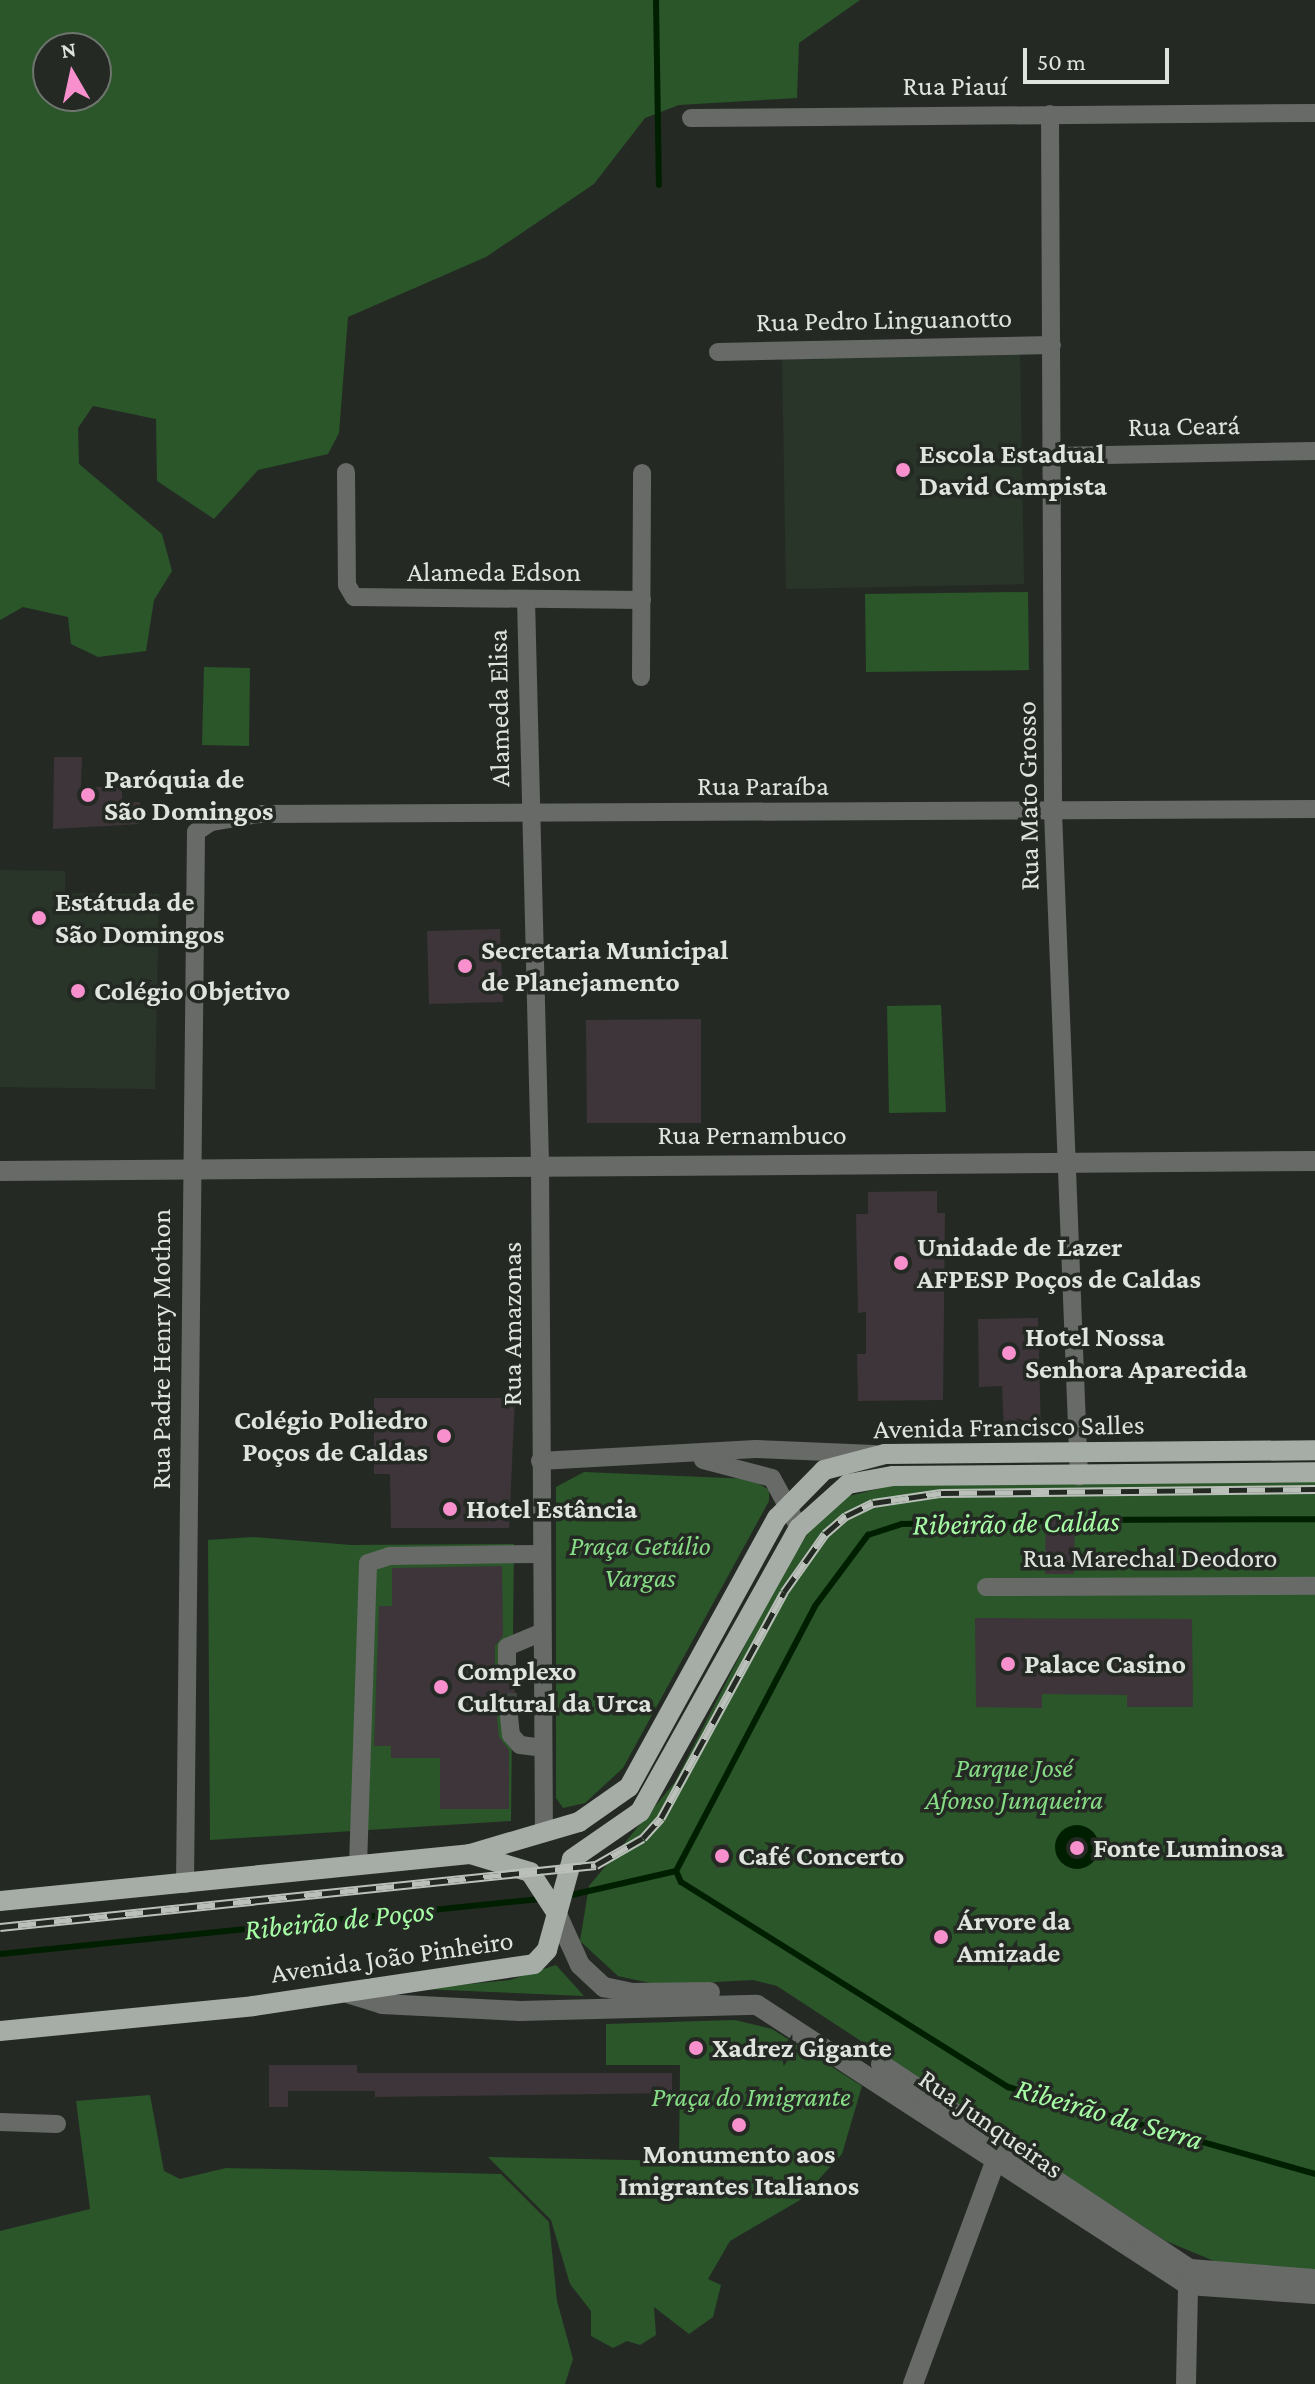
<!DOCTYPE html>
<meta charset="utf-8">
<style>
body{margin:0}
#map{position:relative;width:1315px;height:2384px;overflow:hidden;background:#242a23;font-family:"Crimson Pro",serif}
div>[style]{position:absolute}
.built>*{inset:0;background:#2a352a}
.green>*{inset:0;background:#2a562a}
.water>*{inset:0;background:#001f01}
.round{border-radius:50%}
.stream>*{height:6px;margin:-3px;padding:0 3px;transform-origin:3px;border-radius:3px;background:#001f01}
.building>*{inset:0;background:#3d3539}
.minor-tunnel>*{height:18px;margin-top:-9px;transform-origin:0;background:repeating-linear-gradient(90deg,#40463f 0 18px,transparent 0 27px)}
.minor>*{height:18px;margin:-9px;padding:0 9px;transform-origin:9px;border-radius:9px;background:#676a67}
.tertiary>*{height:20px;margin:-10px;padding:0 10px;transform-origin:10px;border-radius:10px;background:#676a67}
.primary>*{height:20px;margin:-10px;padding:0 10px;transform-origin:10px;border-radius:10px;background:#a6ada6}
.rail>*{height:9px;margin-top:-4.5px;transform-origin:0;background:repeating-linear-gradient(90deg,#242a23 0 18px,#bcc0bb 0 36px);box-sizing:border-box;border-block:2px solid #bcc0bb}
.dots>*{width:22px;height:22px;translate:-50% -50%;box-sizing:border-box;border:4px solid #242a23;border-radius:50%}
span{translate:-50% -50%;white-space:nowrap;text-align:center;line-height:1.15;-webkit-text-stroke:7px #242a23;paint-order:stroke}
.street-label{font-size:28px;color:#e0e4df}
.poi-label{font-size:28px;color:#e0e4df;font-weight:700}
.left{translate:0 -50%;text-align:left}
.right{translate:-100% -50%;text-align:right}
.park-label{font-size:28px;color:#86db85;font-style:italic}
.water-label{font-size:30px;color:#a7fda5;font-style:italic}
.north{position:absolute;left:32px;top:32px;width:80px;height:80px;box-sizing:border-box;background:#242a23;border:2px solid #6f746e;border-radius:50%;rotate:351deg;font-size:22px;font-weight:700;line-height:32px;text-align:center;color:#e0e4df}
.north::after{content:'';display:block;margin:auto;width:28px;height:36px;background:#f790cd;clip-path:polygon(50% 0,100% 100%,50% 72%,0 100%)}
.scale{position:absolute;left:1023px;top:48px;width:146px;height:36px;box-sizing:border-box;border:4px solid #e0e4df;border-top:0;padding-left:10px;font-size:24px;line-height:28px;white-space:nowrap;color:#e0e4df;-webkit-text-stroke:6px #242a23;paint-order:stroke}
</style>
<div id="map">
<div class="built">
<div style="clip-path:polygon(1020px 352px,1024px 584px,786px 589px,782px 356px)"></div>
<div style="clip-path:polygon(0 870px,65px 871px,65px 893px,159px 894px,155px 1089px,0 1087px)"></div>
</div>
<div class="green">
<div style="clip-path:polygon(evenodd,0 0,860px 0,799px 43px,797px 98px,679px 105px,645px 118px,594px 184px,486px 257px,348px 317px,339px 433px,328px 454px,258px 470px,214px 519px,157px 481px,156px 419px,93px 406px,78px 428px,79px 464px,162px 534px,172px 571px,154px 600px,146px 651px,98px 657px,71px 644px,68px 617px,23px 607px,0 620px,0 0,96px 48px,96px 96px,48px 96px,48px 48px,96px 48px)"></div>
<div style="clip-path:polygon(1028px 592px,1029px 670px,866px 672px,865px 594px)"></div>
<div style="clip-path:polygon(204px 667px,250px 668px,249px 746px,202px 745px)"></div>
<div style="clip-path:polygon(941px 1005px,946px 1112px,889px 1113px,887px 1006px)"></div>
<div style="clip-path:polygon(584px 1472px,751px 1479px,769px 1490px,769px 1501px,623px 1768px,585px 1803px,563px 1808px,556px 1798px,556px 1487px)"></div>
<div style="clip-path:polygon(1315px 1482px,1315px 2273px,1226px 2266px,1166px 2241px,777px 1986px,753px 1980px,659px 1985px,618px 1976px,580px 1941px,589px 1886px,675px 1782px,779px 1579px,814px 1524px,845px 1497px,898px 1484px)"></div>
<div style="clip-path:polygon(253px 1537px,351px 1545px,514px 1544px,511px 1821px,210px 1840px,208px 1540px)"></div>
<div style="clip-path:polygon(556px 1965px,584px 1996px,420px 1989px,510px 1980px)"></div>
<div style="clip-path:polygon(735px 2020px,772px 2029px,862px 2086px,842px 2154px,800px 2200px,730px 2241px,708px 2279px,721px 2285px,713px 2317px,689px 2334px,654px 2307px,656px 2335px,640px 2345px,627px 2341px,613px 2348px,591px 2336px,591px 2311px,570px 2284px,551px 2220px,488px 2157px,679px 2161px,680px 2065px,606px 2065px,606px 2024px)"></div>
<div style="clip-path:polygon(150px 2095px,164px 2171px,180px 2179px,226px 2168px,501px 2174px,549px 2222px,557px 2301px,573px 2359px,565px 2384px,0 2384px,0 2231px,90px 2209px,76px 2101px)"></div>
</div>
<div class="water">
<div class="round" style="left:1055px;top:1825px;width:44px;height:44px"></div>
</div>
<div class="stream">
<div style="left:656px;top:0;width:185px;rotate:89.1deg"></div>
<div style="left:1068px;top:1520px;width:247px;rotate:-0.2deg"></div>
<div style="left:676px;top:1871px;width:299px;rotate:-62.3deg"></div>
<div style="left:815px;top:1606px;width:89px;rotate:-53.3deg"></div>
<div style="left:868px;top:1535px;width:36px;rotate:-18deg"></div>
<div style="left:902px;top:1524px;width:151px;rotate:-1.1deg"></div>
<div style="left:676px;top:1871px;width:12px;rotate:66deg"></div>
<div style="left:681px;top:1882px;width:386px;rotate:32.1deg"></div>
<div style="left:1008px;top:2087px;width:319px;rotate:15.8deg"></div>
<div style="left:567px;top:1896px;width:112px;rotate:-12.9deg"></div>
<div style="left:0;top:1954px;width:543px;rotate:-5.82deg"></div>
</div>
<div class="building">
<div style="clip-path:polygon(54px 757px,82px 757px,81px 787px,122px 787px,122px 802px,140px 802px,140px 824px,53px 829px)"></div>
<div style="clip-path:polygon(500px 929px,503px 1002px,429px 1004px,427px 931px)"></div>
<div style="clip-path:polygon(701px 1019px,701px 1123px,587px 1123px,586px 1020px)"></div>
<div style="clip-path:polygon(937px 1191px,937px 1213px,945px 1213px,943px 1400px,858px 1401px,857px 1354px,866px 1354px,866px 1312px,858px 1313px,856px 1214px,868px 1214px,868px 1192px)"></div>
<div style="clip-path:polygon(1038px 1318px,1041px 1432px,1004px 1433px,1002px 1386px,979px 1387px,978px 1319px)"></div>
<div style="clip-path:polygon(374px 1398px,515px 1398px,509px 1528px,391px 1528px,390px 1474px,374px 1474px)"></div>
<div style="clip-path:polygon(1075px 1515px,1074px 1574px,1045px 1574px,1046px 1516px)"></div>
<div style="clip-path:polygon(502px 1566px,503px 1636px,495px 1646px,495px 1666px,502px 1677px,514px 1675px,515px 1697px,502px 1697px,496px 1708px,499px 1737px,509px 1750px,509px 1809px,440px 1809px,440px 1758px,391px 1758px,391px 1746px,374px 1746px,379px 1606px,392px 1606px,392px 1568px)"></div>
<div style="clip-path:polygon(975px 1618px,1192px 1619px,1193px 1707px,1127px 1707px,1127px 1695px,1042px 1694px,1042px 1708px,976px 1707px)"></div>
<div style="clip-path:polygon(728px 1844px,731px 1866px,716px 1868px,713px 1846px)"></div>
<div style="clip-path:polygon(269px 2065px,357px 2065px,357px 2073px,672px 2073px,672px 2093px,375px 2097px,375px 2091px,288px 2091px,288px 2107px,269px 2107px)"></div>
</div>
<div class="minor-tunnel">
<div style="left:507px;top:1666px;width:41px;rotate:88.6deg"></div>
</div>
<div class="minor">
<div style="left:1050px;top:114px;width:698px;rotate:89.75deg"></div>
<div style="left:1053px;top:812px;width:665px;rotate:87.76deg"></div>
<div style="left:691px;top:118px;width:624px;rotate:-0.46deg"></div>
<div style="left:718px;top:352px;width:334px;rotate:-1.2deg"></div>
<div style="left:1055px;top:456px;width:260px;rotate:-1.1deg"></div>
<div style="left:346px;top:472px;width:113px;rotate:89.5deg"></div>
<div style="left:347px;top:585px;width:14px;rotate:60deg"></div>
<div style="left:354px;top:597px;width:288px;rotate:0.6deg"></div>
<div style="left:526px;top:599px;width:565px;rotate:88.58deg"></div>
<div style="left:540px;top:1164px;width:669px;rotate:89.66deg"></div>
<div style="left:641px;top:677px;width:204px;rotate:-89.7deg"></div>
<div style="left:703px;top:1460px;width:71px;rotate:14.6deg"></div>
<div style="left:772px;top:1478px;width:57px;rotate:61.6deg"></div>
<div style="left:540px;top:1461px;width:216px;rotate:-3.2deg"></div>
<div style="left:756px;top:1449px;width:118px;rotate:2.4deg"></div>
<div style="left:986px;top:1587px;width:329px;rotate:-0.2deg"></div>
<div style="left:507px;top:1666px;width:19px;rotate:-90deg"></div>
<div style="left:507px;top:1647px;width:36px;rotate:-23deg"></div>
<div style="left:508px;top:1707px;width:28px;rotate:84deg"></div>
<div style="left:511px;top:1735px;width:13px;rotate:48deg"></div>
<div style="left:520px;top:1745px;width:23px;rotate:7deg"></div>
<div style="left:358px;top:1866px;width:303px;rotate:-88.1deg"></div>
<div style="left:368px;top:1563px;width:22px;rotate:-18deg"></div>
<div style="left:389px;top:1556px;width:151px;rotate:-0.8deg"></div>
<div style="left:185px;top:1884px;width:1052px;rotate:-89.4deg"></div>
<div style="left:196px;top:832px;width:18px;rotate:-34deg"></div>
<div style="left:211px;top:822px;width:49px;rotate:-9.5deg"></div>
<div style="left:259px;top:814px;width:1056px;rotate:-0.27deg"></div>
<div style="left:0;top:2122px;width:57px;rotate:2deg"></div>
</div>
<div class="tertiary">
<div style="left:0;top:1171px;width:1315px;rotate:-0.44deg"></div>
<div style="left:556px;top:1912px;width:58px;rotate:65.6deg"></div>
<div style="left:580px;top:1965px;width:33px;rotate:43deg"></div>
<div style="left:604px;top:1987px;width:29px;rotate:12deg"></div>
<div style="left:632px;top:1993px;width:78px;rotate:-0.7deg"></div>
<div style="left:350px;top:1994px;width:34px;rotate:17deg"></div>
<div style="left:382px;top:2004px;width:138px;rotate:2.9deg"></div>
<div style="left:520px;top:2011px;width:237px;rotate:-1.5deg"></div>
<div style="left:757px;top:2005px;width:514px;rotate:33.01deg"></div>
<div style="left:1188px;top:2285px;width:127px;rotate:4.1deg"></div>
<div style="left:881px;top:2064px;width:371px;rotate:33.6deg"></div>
<div style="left:1190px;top:2269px;width:125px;rotate:4.6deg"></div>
<div style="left:913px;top:2384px;width:254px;rotate:-69.7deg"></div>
<div style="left:1186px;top:2384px;width:99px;rotate:-88.8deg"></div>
</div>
<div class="primary">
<div style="left:470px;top:1854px;width:114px;rotate:-16.4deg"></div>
<div style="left:579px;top:1822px;width:61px;rotate:-35deg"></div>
<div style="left:629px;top:1787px;width:307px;rotate:-61.2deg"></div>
<div style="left:777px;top:1518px;width:67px;rotate:-45.6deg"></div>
<div style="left:824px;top:1470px;width:63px;rotate:-14.7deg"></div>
<div style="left:885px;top:1454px;width:430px;rotate:-0.5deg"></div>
<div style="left:0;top:1901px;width:472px;rotate:-5.7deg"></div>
<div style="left:470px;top:1854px;width:63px;rotate:16.7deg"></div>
<div style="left:530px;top:1872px;width:48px;rotate:57deg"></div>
<div style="left:0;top:2031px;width:254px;rotate:-5.6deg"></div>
<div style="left:253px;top:2006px;width:284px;rotate:-8.5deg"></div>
<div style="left:534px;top:1964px;width:19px;rotate:-47deg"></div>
<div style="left:547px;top:1950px;width:94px;rotate:-74.6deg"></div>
<div style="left:572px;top:1859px;width:83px;rotate:-34.7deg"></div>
<div style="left:640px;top:1812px;width:325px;rotate:-60.8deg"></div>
<div style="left:799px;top:1528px;width:66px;rotate:-41.9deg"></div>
<div style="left:848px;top:1484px;width:46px;rotate:-10.1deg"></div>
<div style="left:893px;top:1476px;width:422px;rotate:-0.5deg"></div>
</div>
<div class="rail">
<div style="left:0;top:1927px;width:599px;rotate:-5.94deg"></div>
<div style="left:596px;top:1865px;width:54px;rotate:-29.9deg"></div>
<div style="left:643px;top:1838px;width:27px;rotate:-48deg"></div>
<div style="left:661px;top:1818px;width:257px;rotate:-61.4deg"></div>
<div style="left:784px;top:1592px;width:71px;rotate:-54.7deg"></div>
<div style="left:825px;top:1534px;width:28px;rotate:-41deg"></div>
<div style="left:846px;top:1516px;width:30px;rotate:-26deg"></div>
<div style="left:873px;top:1503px;width:69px;rotate:-8.4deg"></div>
<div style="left:941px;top:1493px;width:374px;rotate:-0.6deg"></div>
</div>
<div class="dots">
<div style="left:903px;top:470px;background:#f790cd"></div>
<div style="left:88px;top:795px;background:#f790cd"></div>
<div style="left:39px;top:918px;background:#f790cd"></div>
<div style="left:465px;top:966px;background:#f790cd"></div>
<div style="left:78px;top:991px;background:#f790cd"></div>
<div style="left:901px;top:1263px;background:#f790cd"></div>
<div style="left:1009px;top:1353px;background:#f790cd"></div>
<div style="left:444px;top:1436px;background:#f790cd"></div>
<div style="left:450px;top:1509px;background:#f790cd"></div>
<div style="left:1008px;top:1664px;background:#f790cd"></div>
<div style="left:441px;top:1687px;background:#f790cd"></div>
<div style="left:1077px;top:1848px;background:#f790cd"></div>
<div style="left:722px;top:1856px;background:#f790cd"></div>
<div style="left:941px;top:1937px;background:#f790cd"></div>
<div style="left:696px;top:2048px;background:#f790cd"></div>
<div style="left:739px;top:2125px;background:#f790cd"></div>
</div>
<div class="street-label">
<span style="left:955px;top:86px">Rua Piauí</span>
<span style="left:884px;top:320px;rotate:-1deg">Rua Pedro Linguanotto</span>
<span style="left:1184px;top:426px;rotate:-1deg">Rua Ceará</span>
<span style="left:494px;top:572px">Alameda Edson</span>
<span style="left:499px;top:708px;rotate:-91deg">Alameda Elisa</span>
<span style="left:763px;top:786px">Rua Paraíba</span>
<span style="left:1028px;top:796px;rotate:-91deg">Rua Mato Grosso</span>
<span style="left:752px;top:1135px">Rua Pernambuco</span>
<span style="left:512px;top:1324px;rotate:-90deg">Rua Amazonas</span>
<span style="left:161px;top:1349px;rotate:-90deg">Rua Padre Henry Mothon</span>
<span style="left:1009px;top:1427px;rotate:-1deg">Avenida Francisco Salles</span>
<span style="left:1150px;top:1558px">Rua Marechal Deodoro</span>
<span style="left:392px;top:1957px;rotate:-8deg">Avenida João Pinheiro</span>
<span style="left:991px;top:2124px;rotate:35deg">Rua Junqueiras</span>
</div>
<div class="poi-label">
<span class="left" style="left:919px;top:470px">Escola Estadual<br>David Campista</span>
<span class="left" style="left:104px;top:795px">Paróquia de<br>São Domingos</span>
<span class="left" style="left:55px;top:918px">Estátuda de<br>São Domingos</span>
<span class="left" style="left:481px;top:966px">Secretaria Municipal<br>de Planejamento</span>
<span class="left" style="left:94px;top:991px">Colégio Objetivo</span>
<span class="left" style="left:917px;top:1263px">Unidade de Lazer<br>AFPESP Poços de Caldas</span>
<span class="left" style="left:1025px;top:1353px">Hotel Nossa<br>Senhora Aparecida</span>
<span class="right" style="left:428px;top:1436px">Colégio Poliedro<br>Poços de Caldas</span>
<span class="left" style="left:466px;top:1509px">Hotel Estância</span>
<span class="left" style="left:1024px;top:1664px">Palace Casino</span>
<span class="left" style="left:457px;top:1687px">Complexo<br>Cultural da Urca</span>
<span class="left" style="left:1093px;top:1848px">Fonte Luminosa</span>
<span class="left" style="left:738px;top:1856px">Café Concerto</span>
<span class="left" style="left:957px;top:1937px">Árvore da<br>Amizade</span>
<span class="left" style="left:712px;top:2048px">Xadrez Gigante</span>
<span style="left:739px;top:2170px">Monumento aos<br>Imigrantes Italianos</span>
</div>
<div class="park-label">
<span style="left:640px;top:1562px">Praça Getúlio<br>Vargas</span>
<span style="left:1014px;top:1784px">Parque José<br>Afonso Junqueira</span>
<span style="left:751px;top:2097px">Praça do Imigrante</span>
</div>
<div class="water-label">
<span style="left:1016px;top:1523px;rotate:-1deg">Ribeirão de Caldas</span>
<span style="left:339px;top:1920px;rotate:-6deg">Ribeirão de Poços</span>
<span style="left:1109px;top:2114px;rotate:16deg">Ribeirão da Serra</span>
</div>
<div class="north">N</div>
<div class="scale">50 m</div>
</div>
